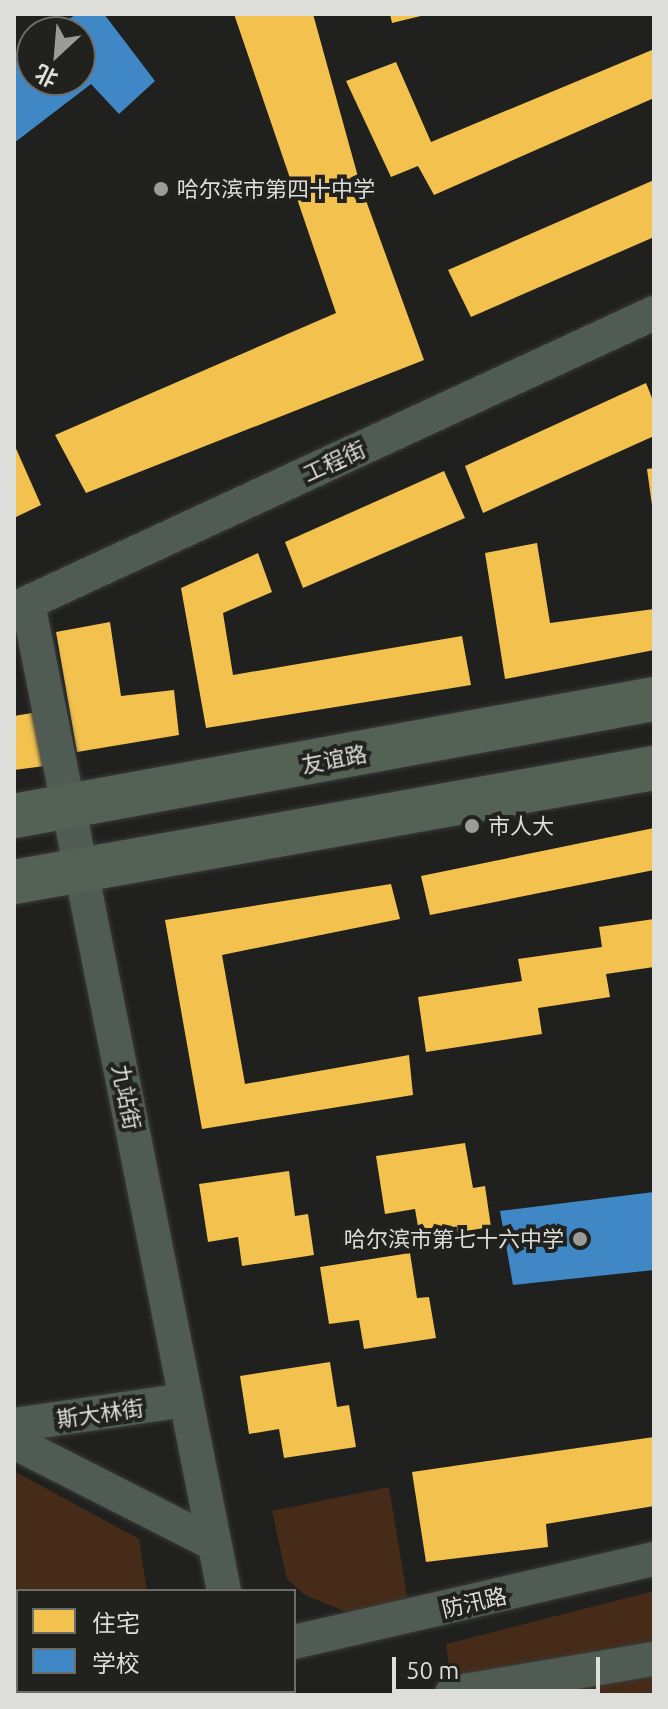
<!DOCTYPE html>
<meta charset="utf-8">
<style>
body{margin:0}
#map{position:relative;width:668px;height:1709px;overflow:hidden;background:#20211f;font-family:Ubuntu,"Noto Sans SC",sans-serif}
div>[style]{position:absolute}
.green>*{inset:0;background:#462b18}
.homes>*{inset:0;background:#f2c14e}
.schools>*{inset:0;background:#3f88c5}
.roads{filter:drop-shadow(0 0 2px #3a3b39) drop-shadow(0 0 2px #3a3b39)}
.minor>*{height:34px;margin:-17px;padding:0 17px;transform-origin:17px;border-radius:17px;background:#505b53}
.highway>*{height:44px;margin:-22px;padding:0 22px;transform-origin:22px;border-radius:22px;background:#546256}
.dots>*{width:22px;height:22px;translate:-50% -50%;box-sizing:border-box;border:4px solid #21221e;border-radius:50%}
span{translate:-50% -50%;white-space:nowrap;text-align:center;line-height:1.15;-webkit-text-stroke:8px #21221e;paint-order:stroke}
.poi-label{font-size:22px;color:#ddddda}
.left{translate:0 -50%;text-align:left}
.right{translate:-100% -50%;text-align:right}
.street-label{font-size:22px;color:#ddddda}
.frame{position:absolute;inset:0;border:16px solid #ddddda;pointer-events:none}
.legend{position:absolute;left:16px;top:1589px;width:280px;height:104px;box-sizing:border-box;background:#21221e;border:2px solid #6c6d69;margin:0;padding:10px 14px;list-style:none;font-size:24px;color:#ddddda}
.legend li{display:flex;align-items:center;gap:16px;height:40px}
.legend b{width:40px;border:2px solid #6c6d69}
.north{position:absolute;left:16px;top:16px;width:80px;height:80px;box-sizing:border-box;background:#21221e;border:2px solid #6c6d69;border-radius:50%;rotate:206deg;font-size:22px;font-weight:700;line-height:32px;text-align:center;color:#ddddda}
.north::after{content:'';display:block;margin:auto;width:28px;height:36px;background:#9b9b99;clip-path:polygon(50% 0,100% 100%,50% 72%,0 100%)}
.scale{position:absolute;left:392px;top:1657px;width:208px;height:36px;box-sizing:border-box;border:4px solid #ddddda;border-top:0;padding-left:10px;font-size:24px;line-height:28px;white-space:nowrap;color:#ddddda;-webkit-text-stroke:6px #21221e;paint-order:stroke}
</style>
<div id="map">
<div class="green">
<div style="clip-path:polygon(14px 1471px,139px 1539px,147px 1591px,18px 1591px,18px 1691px,163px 1695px,14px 1695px)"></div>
<div style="clip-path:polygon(389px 1487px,408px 1602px,349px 1613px,305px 1595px,287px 1579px,272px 1511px)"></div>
<div style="clip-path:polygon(654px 1591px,654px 1695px,453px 1695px,446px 1644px)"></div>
</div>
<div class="homes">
<div style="clip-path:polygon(234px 14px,313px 14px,360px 184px,424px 360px,86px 493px,55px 435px,336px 313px)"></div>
<div style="clip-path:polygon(390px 14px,424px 14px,425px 15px,392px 23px)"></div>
<div style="clip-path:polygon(652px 50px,654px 98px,434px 195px,418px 166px,391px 177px,346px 81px,396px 62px,431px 142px)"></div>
<div style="clip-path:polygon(654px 180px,654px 237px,471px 317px,448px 270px)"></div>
<div style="clip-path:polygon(646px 383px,654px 403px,654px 436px,483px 513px,465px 466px)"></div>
<div style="clip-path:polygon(14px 444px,41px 505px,14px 518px)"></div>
<div style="clip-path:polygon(654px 468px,654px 505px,652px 505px,647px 469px)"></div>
<div style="clip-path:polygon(444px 471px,465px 518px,303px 588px,285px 542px)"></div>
<div style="clip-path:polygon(537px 543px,550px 623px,654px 609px,654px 650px,505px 679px,485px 553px)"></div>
<div style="clip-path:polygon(258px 553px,272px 592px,223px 613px,233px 675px,462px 636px,471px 685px,206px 728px,181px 588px)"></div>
<div style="clip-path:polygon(110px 622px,121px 696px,174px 690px,179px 735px,77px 752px,56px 632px)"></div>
<div style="clip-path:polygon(49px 710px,60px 764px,14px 770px,14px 716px)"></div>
<div style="clip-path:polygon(654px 828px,654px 870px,430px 915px,421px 876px)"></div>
<div style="clip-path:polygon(391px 884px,400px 919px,222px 955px,245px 1084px,409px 1055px,413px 1095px,202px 1129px,165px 920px)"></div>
<div style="clip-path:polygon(654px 919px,654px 967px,606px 974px,610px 997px,538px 1008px,542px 1034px,426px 1052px,418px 997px,522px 981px,518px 959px,602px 947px,599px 927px)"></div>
<div style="clip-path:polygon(465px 1143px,473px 1188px,485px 1186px,491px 1227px,420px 1238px,415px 1209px,385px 1214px,376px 1156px)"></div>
<div style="clip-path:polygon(289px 1171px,295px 1216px,308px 1214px,314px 1255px,242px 1266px,238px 1237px,208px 1242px,199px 1184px)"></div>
<div style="clip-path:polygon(410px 1253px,417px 1298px,429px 1297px,436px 1338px,364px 1349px,359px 1320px,329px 1324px,320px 1267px)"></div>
<div style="clip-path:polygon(330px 1362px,337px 1407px,349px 1405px,356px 1447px,284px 1458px,279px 1429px,249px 1434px,240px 1376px)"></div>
<div style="clip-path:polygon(654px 1437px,654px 1506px,546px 1524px,548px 1547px,426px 1562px,412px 1472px)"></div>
</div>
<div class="schools">
<div style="clip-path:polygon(76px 14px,104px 14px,155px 81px,119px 114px,91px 84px,14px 143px,14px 62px,32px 48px,32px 80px,80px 80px,80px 32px,52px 32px)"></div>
<div style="clip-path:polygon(654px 1192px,654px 1270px,513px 1285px,500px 1211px)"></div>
</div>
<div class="roads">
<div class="minor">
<div style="left:28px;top:603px;width:1007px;rotate:78.78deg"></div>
<div style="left:14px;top:609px;width:705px;rotate:-24.82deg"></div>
<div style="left:14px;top:1425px;width:174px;rotate:-8.3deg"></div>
<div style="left:14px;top:1442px;width:225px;rotate:27deg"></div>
<div style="left:294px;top:1642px;width:369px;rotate:-13deg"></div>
<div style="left:452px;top:1693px;width:205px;rotate:-9.6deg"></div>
</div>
<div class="highway">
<div style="left:14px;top:816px;width:651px;rotate:-10.36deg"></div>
<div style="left:14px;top:882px;width:650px;rotate:-10.1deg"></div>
</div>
</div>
<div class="dots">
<div style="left:161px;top:189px;background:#9b9b99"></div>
<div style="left:472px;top:826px;background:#9b9b99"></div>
<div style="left:580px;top:1239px;background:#9b9b99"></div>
</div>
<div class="poi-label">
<span class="left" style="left:177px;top:189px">哈尔滨市第四十中学</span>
<span class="left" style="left:488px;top:826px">市人大</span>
<span class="right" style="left:564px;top:1239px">哈尔滨市第七十六中学</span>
</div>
<div class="street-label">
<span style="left:334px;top:461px;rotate:-25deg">工程街</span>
<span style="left:334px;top:759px;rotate:-11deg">友谊路</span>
<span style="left:127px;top:1097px;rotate:79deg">九站街</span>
<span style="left:100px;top:1413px;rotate:-8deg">斯大林街</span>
<span style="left:474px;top:1602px;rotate:-13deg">防汛路</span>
</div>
<div class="frame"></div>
<ul class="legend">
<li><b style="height:22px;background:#f2c14e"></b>住宅</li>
<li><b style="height:22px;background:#3f88c5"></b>学校</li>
</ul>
<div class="north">北</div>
<div class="scale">50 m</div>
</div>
